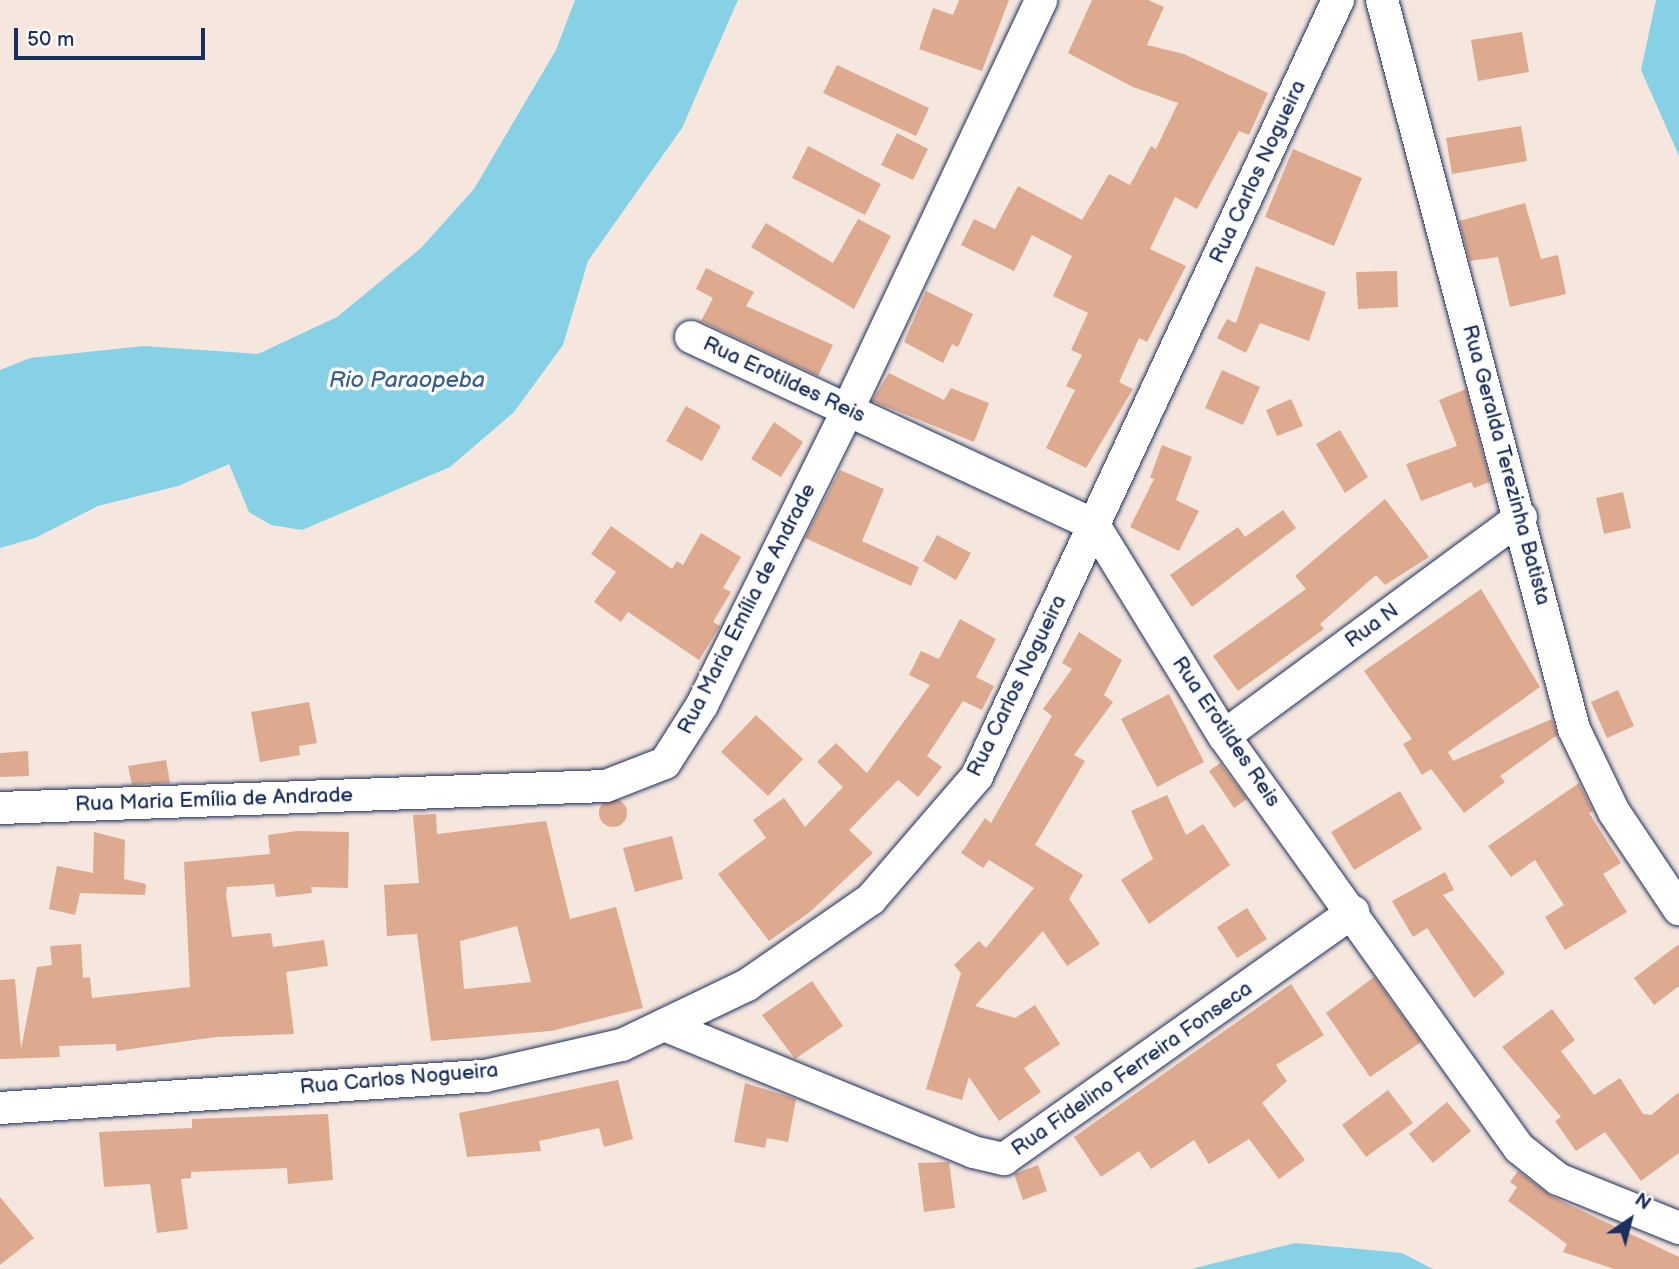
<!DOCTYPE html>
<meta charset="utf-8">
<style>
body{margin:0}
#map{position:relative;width:1679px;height:1269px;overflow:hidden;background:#f5e6de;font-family:"Balsamiq Sans",sans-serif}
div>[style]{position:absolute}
.water>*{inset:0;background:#87d1e7}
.building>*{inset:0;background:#ddaa90}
.round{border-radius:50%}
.roads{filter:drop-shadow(0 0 2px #1b2f5e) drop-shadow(0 0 2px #1b2f5e)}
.minor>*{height:32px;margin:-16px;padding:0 16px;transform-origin:16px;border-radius:16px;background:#fff}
span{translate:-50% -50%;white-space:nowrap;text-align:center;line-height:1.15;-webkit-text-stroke:7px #fff;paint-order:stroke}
.street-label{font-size:21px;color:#1b2f5e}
.water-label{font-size:23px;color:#3b6087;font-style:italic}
.north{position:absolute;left:1595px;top:1185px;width:70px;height:70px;-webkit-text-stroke:5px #fff;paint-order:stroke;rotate:35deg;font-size:19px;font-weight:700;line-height:28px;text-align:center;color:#1b2f5e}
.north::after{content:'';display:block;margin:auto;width:24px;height:32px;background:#1b2f5e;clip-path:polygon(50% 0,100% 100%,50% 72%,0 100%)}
.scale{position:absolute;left:14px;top:28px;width:191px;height:32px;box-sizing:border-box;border:4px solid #1b2f5e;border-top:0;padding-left:9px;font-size:21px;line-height:24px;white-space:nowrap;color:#1b2f5e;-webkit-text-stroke:5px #fff;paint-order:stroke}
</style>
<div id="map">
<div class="water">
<div style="clip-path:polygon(575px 0,738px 0,682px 128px,588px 261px,563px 345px,514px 412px,450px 467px,302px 530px,271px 525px,249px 512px,229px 464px,178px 486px,98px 506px,35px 538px,0 548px,0 370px,30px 358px,144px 346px,258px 354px,337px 317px,421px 248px,474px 189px,556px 50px)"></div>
<div style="clip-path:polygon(1656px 0,1679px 0,1679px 156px,1641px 70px)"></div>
<div style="clip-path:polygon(1295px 1243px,1402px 1253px,1433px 1269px,1191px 1269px)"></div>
</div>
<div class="building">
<div style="clip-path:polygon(959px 0,1009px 0,982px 71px,919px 49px,933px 8px,953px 15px)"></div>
<div style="clip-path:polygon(1092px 0,1148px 0,1164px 7px,1147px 45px,1184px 54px,1268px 93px,1249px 135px,1239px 131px,1197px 209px,1175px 197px,1150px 249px,1186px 266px,1147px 342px,1139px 338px,1119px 382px,1133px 389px,1086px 468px,1046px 448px,1075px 390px,1066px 386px,1082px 355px,1071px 350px,1088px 313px,1053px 296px,1072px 256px,1032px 235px,1014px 271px,961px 245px,974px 219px,995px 229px,1018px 186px,1082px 220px,1109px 174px,1130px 185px,1151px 146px,1156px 149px,1178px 103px,1133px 87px,1068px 53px)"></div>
<div style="clip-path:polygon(1522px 32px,1529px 72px,1478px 81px,1471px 40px)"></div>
<div style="clip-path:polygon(837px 65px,929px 108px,916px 136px,823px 93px)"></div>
<div style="clip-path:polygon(1521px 126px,1527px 161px,1452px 174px,1446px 138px)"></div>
<div style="clip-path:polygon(897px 133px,928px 149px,913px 180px,881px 165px)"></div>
<div style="clip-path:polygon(808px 146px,881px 184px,865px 215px,792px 178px)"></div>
<div style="clip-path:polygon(1293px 149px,1362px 178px,1334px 246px,1265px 217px)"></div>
<div style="clip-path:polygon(1525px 203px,1541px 259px,1558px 255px,1566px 294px,1510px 307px,1498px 257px,1470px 261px,1459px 221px)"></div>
<div style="clip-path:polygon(858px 219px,891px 236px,854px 309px,751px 247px,766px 223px,833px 263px)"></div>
<div style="clip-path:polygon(1256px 266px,1326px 292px,1309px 341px,1260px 323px,1246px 353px,1217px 338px,1227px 319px,1236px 323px)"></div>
<div style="clip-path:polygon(706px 268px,754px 292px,746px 306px,833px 345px,818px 376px,701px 321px,713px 298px,696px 289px)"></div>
<div style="clip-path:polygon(1397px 271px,1398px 307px,1358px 309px,1356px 272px)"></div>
<div style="clip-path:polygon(926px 291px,973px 314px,958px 347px,952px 344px,943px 363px,904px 342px)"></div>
<div style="clip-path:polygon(1222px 370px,1260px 387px,1243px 425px,1205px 408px)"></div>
<div style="clip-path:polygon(889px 373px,944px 400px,951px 388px,989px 403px,974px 442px,872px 401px)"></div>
<div style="clip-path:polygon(1466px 389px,1490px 482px,1474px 488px,1471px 482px,1421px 501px,1406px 464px,1457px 446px,1439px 400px)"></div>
<div style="clip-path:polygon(1291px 399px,1303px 426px,1277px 436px,1266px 410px)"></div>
<div style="clip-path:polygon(686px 406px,721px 426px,702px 461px,666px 441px)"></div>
<div style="clip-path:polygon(774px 422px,803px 442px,781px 477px,751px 459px)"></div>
<div style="clip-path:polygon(1340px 430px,1368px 477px,1345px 493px,1316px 444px)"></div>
<div style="clip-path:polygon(1162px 445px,1192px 457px,1176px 500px,1199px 511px,1179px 551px,1130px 527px,1154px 479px,1150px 478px)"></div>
<div style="clip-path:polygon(840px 470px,884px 489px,862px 541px,919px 567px,911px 586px,805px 538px)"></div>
<div style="clip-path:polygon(1623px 492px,1631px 528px,1604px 534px,1596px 498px)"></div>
<div style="clip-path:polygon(1385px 499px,1429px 557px,1385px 585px,1376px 575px,1320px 624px,1324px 629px,1238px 691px,1213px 656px,1306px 589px,1295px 576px)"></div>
<div style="clip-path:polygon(1283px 510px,1296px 528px,1192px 607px,1170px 575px,1238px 527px,1245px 537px)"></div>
<div style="clip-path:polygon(611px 526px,672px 569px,677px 561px,683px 565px,701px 533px,741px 557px,723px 588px,731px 592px,713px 622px,720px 626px,699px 660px,628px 612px,621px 622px,594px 602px,616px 572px,591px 554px)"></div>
<div style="clip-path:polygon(937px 535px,971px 553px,956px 580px,923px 561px)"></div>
<div style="clip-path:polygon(1481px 589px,1540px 687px,1448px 752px,1453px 761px,1552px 719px,1557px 735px,1500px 776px,1505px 782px,1464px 813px,1431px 769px,1422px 775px,1403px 744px,1412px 739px,1364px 671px)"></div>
<div style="clip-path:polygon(960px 619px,996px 639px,976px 677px,994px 686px,982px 710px,963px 701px,927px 756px,942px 767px,918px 797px,898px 780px,849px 830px,873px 853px,810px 912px,769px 941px,718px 874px,766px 838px,753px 820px,784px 798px,805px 827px,843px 787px,817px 762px,836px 743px,867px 773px,930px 685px,909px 675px,921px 651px,939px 659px)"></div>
<div style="clip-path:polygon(1079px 632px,1122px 660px,1104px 695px,1113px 702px,1074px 755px,1085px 761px,1035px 845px,1083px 875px,1069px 899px,1100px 944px,1067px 966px,1043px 931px,975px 1006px,1015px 1018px,1035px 1005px,1060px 1044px,1024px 1068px,1041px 1092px,999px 1121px,969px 1077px,962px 1100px,926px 1089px,961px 973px,954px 965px,979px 941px,986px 948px,1034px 888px,989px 860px,983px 868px,961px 853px,985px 818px,991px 823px,1052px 716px,1043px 709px,1072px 669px,1062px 663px)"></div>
<div style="clip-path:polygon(1618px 690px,1634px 726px,1607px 738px,1591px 702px)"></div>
<div style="clip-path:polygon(1169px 694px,1204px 762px,1157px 787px,1121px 719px)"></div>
<div style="clip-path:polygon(309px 702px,317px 743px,299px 746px,300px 755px,260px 762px,251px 712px)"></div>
<div style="clip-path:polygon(756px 715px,803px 759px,768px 796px,721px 752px)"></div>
<div style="clip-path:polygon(28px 751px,29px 776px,0 777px,0 753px)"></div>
<div style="clip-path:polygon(166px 760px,170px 783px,132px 785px,128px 766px)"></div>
<div style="clip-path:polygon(1220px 763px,1247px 799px,1234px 808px,1209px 771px)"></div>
<div style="clip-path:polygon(1579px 783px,1593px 811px,1589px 813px,1621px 863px,1603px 874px,1627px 912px,1565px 950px,1545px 917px,1564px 905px,1535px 860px,1511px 877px,1488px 846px)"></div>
<div style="clip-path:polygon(1400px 791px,1422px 829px,1354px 870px,1331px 832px)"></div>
<div style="clip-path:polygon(1167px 795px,1186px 835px,1203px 824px,1230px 865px,1149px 924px,1121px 880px,1153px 859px,1131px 811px)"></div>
<div class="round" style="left:599px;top:799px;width:28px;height:28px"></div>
<div style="clip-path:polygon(evenodd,436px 814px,437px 834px,546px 821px,570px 919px,616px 907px,643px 1008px,551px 1031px,431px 1041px,417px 934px,387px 936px,384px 885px,419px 883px,413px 815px,436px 814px,517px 926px,531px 982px,464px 989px,460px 941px,517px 926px)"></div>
<div style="clip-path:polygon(297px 831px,349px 832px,348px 888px,311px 887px,312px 893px,276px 897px,274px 884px,227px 887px,226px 895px,232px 937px,271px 933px,273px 947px,324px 940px,328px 966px,286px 972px,294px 1034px,216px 1037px,116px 1051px,116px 1044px,59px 1046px,60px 1057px,0 1059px,0 980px,15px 979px,21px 1049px,37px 967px,52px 965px,50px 946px,81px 944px,83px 978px,90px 977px,92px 998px,190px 987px,184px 862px,270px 854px,268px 835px)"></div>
<div style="clip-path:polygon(94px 832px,125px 840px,124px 879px,146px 884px,145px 895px,80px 893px,75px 915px,49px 909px,57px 866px,93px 873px)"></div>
<div style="clip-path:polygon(672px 836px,683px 879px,635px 892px,623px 848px)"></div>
<div style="clip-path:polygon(1445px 872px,1454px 890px,1443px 895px,1505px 973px,1474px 998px,1427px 928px,1413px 937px,1392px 901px)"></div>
<div style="clip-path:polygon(1247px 908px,1267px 939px,1237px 958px,1217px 927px)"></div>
<div style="clip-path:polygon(1679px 944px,1679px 986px,1654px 1005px,1634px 978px)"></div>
<div style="clip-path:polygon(1374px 977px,1421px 1042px,1370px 1077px,1326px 1013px)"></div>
<div style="clip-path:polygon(812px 981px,843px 1026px,795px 1059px,762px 1015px)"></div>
<div style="clip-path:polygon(1291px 984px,1324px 1035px,1276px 1065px,1287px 1081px,1262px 1103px,1305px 1160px,1279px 1179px,1249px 1139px,1209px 1164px,1194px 1140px,1151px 1169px,1139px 1151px,1101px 1177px,1074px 1137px)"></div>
<div style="clip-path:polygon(1552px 1009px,1575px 1040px,1561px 1051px,1594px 1095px,1620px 1078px,1643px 1114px,1651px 1115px,1679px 1092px,1679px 1153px,1641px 1181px,1605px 1132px,1576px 1151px,1555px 1121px,1561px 1117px,1502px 1047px)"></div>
<div style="clip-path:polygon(618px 1080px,633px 1139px,604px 1147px,599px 1128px,539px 1141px,541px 1151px,467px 1157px,459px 1113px)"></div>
<div style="clip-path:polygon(745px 1083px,796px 1099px,788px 1142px,767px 1138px,765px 1148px,734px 1142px)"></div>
<div style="clip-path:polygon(1388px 1090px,1413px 1123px,1366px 1157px,1342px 1125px)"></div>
<div style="clip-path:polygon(1447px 1102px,1471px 1131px,1433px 1163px,1409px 1134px)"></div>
<div style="clip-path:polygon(328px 1114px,333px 1180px,288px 1184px,287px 1168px,191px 1172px,191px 1178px,181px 1179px,188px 1229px,157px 1233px,150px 1184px,104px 1187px,99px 1132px,192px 1128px,192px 1119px)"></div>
<div style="clip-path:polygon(949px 1162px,955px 1208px,924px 1212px,918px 1163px)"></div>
<div style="clip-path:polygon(1038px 1165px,1047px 1191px,1023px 1200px,1014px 1174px)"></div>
<div style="clip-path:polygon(1518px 1171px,1551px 1196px,1679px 1257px,1679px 1269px,1614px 1269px,1563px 1252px,1567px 1244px,1508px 1201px,1517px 1187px,1510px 1182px)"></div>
<div style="clip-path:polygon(0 1197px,34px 1238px,0 1265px)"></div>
</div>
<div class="roads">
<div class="minor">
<div style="left:1382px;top:0;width:754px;rotate:75.24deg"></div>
<div style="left:1574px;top:729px;width:92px;rotate:64.3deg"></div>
<div style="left:1614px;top:812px;width:117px;rotate:56.2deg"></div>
<div style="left:691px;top:337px;width:445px;rotate:25deg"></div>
<div style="left:1094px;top:525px;width:248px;rotate:58.4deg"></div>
<div style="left:1224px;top:736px;width:507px;rotate:54.4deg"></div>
<div style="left:1519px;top:1148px;width:50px;rotate:38.5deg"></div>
<div style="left:1558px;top:1179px;width:131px;rotate:22deg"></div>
<div style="left:1224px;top:736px;width:369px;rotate:-36.4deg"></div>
<div style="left:0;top:808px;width:606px;rotate:-2.08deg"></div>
<div style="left:606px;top:786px;width:63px;rotate:-21.3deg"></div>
<div style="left:665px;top:763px;width:69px;rotate:-57.5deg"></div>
<div style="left:702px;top:705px;width:330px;rotate:-63.7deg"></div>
<div style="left:848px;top:409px;width:452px;rotate:-64.7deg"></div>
<div style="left:664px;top:1025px;width:334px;rotate:22.3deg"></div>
<div style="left:973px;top:1152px;width:32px;rotate:13deg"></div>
<div style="left:1004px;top:1159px;width:428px;rotate:-35.3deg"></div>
<div style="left:0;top:1108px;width:486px;rotate:-3.8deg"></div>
<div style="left:485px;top:1076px;width:140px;rotate:-12.8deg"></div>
<div style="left:622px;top:1045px;width:139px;rotate:-25.6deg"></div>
<div style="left:747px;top:985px;width:151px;rotate:-34.7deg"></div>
<div style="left:871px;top:899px;width:162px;rotate:-49.2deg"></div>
<div style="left:977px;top:776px;width:856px;rotate:-65.05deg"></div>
</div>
</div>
<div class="street-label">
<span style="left:1258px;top:172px;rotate:-65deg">Rua Carlos Nogueira</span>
<span style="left:784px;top:380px;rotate:25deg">Rua Erotildes Reis</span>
<span style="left:1506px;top:465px;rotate:75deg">Rua Geralda Terezinha Batista</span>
<span style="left:747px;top:609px;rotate:-63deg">Rua Maria Emília de Andrade</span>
<span style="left:1372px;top:626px;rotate:-36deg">Rua N</span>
<span style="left:1017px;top:686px;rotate:-64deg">Rua Carlos Nogueira</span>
<span style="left:1226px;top:732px;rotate:56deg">Rua Erotildes Reis</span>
<span style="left:214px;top:800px;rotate:-2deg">Rua Maria Emília de Andrade</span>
<span style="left:1132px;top:1069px;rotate:-35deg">Rua Fidelino Ferreira Fonseca</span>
<span style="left:399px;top:1079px;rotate:-5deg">Rua Carlos Nogueira</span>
</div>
<div class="water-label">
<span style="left:407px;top:380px">Rio Paraopeba</span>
</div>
<div class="north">N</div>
<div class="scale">50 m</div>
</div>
